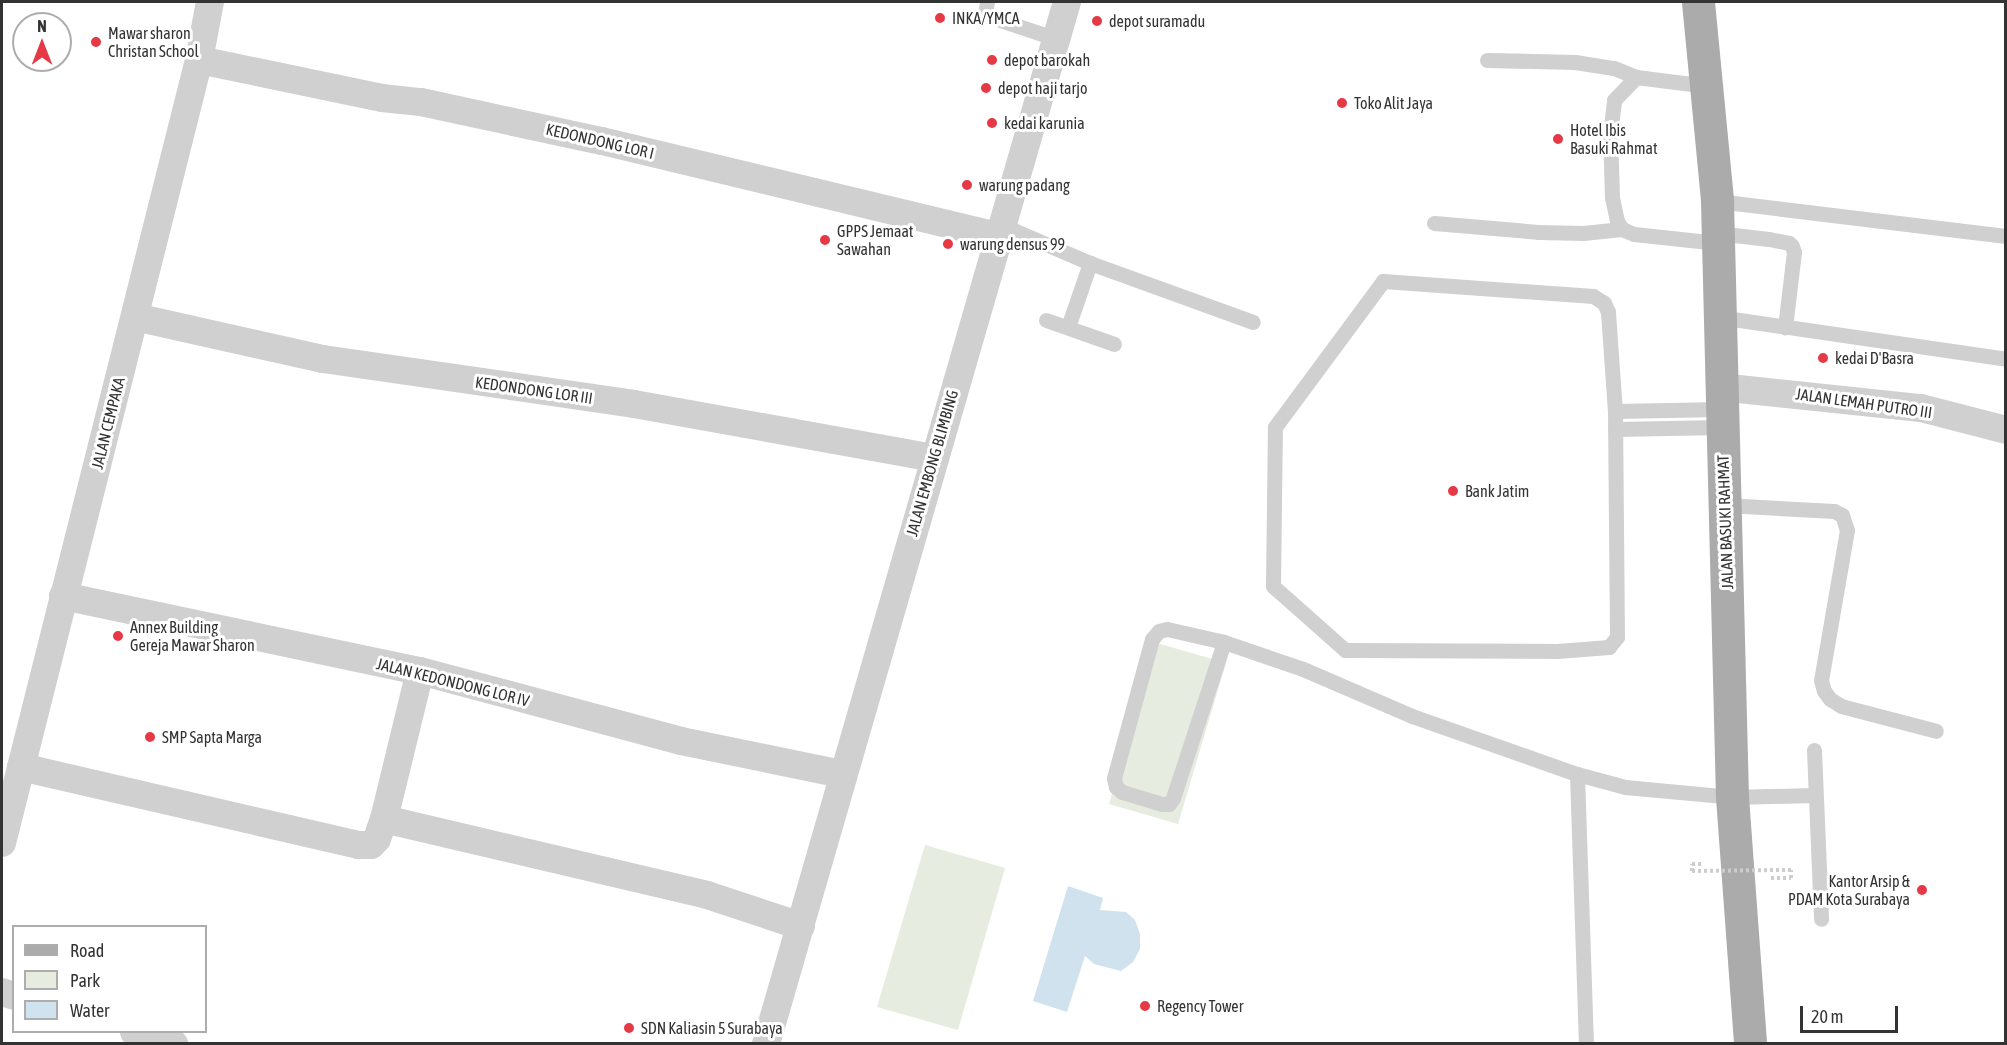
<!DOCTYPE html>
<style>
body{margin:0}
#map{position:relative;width:2007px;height:1045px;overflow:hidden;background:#fff;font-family:"Asap Condensed",sans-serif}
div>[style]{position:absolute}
.green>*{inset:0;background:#e6ecdf}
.water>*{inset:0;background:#cfe2ee}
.path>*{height:4px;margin-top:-2px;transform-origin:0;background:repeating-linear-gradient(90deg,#cdcdcd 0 3px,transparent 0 6px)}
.service>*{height:15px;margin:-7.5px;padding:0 7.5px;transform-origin:7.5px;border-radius:7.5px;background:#d0d0d0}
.minor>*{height:28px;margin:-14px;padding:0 14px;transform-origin:14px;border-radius:14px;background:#d0d0d0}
.primary>*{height:33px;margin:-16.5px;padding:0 16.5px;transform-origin:16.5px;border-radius:16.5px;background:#ababab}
.path-bridge>*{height:4px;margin-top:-2px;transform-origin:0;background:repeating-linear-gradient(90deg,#cdcdcd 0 3px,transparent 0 6px)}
.dots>*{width:16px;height:16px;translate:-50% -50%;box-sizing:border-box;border:3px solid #fff;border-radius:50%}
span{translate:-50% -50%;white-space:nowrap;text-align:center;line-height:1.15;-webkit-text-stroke:6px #fff;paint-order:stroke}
.poi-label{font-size:16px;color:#333}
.left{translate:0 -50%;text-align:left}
.right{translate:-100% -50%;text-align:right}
.street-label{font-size:16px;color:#333}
.frame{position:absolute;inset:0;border:3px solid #333;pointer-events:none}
.legend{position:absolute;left:12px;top:925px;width:195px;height:108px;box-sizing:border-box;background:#fff;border:2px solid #adadad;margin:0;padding:8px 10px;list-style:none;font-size:18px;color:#333}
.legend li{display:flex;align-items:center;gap:12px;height:30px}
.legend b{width:30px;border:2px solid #adadad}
.north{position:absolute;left:12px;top:12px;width:60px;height:60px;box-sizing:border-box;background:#fff;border:2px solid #adadad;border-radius:50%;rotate:0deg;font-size:16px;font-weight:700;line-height:24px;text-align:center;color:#333}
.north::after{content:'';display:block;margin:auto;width:21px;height:27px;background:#e63946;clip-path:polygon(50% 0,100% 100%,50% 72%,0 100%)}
.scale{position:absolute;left:1800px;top:1006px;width:98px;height:27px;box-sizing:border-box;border:3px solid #333;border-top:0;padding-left:8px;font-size:18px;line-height:21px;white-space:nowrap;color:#333;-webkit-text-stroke:4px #fff;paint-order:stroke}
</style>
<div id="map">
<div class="green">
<div style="clip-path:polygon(1157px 643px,1226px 663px,1178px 824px,1109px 804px)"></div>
<div style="clip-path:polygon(925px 845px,1005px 868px,958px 1030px,877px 1007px)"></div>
</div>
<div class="water">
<div style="clip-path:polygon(1068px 886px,1103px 898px,1100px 910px,1126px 912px,1135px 920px,1140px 934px,1140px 949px,1133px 962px,1121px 971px,1094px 964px,1085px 956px,1067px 1012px,1033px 1001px)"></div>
</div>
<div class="path">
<div style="left:1692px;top:871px;width:7px;rotate:-90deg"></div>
<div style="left:1692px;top:864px;width:12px"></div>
<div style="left:1771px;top:878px;width:20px"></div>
<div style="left:1791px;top:878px;width:8px;rotate:-90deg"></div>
</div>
<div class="service">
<div style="left:987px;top:2px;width:11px;rotate:100deg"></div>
<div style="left:985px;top:13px;width:4px;rotate:45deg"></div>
<div style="left:988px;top:16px;width:73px;rotate:18.4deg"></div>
<div style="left:1487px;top:60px;width:88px;rotate:1.3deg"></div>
<div style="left:1575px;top:62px;width:39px;rotate:9deg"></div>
<div style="left:1614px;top:68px;width:24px;rotate:22deg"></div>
<div style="left:1636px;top:77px;width:72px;rotate:7.2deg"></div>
<div style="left:1717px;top:201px;width:291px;rotate:6.9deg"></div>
<div style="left:1434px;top:223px;width:104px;rotate:4.9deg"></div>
<div style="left:1538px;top:232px;width:45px;rotate:1.3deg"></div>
<div style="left:1583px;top:233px;width:39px;rotate:-6deg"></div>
<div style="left:1622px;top:229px;width:13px;rotate:23deg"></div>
<div style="left:1634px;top:234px;width:84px;rotate:6.1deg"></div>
<div style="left:1002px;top:225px;width:96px;rotate:23.4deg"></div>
<div style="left:1090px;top:263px;width:173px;rotate:19.9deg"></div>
<div style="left:1622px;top:229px;width:9px;rotate:-122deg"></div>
<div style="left:1617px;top:221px;width:25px;rotate:-102deg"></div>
<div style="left:1612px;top:197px;width:63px;rotate:-91.8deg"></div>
<div style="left:1610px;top:134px;width:34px;rotate:-83deg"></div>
<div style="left:1614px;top:100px;width:32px;rotate:-46deg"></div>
<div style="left:1717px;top:233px;width:52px;rotate:6.6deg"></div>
<div style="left:1769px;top:239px;width:20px;rotate:11deg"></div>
<div style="left:1789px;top:243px;width:4px;rotate:45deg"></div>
<div style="left:1792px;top:246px;width:6px;rotate:72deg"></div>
<div style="left:1794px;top:252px;width:76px;rotate:96.8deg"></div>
<div style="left:1383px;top:281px;width:211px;rotate:4.1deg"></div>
<div style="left:1593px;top:296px;width:13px;rotate:32deg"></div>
<div style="left:1604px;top:303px;width:10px;rotate:66deg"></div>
<div style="left:1608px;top:312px;width:99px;rotate:86deg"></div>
<div style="left:1615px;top:411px;width:226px;rotate:89.5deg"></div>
<div style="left:1617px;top:637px;width:13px;rotate:129deg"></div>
<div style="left:1609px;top:647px;width:52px;rotate:175.6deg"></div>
<div style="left:1557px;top:651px;width:212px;rotate:-179.7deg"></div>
<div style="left:1345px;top:650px;width:96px;rotate:-138.4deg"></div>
<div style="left:1273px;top:586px;width:159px;rotate:-89.3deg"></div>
<div style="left:1275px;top:427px;width:182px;rotate:-53.5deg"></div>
<div style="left:1719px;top:317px;width:290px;rotate:8.3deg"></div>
<div style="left:1046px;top:320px;width:72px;rotate:19.4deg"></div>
<div style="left:1068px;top:327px;width:68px;rotate:-71deg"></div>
<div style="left:1615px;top:411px;width:106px;rotate:-1.1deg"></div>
<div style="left:1615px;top:429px;width:107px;rotate:-1.1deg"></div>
<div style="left:1725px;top:505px;width:109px;rotate:3.2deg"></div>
<div style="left:1834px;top:511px;width:9px;rotate:27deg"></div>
<div style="left:1842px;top:515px;width:16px;rotate:72deg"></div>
<div style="left:1847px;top:530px;width:152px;rotate:99.8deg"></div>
<div style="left:1821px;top:680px;width:11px;rotate:75deg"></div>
<div style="left:1824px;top:691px;width:10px;rotate:53deg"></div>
<div style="left:1830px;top:699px;width:13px;rotate:32deg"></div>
<div style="left:1841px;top:706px;width:98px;rotate:14.7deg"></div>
<div style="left:1224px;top:642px;width:164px;rotate:108.1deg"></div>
<div style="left:1173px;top:798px;width:7px;rotate:124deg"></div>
<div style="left:1169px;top:804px;width:7px;rotate:180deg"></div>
<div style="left:1162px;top:804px;width:42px;rotate:-163.3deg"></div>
<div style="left:1122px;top:792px;width:8px;rotate:-140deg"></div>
<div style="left:1116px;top:787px;width:9px;rotate:-103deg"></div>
<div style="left:1114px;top:778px;width:144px;rotate:-74.7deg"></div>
<div style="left:1152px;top:639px;width:11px;rotate:-49deg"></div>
<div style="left:1159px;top:631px;width:8px;rotate:-14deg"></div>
<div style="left:1167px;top:629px;width:58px;rotate:12.8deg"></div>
<div style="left:1224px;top:642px;width:83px;rotate:18.9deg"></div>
<div style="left:1303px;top:669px;width:119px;rotate:23.3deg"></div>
<div style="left:1412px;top:716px;width:175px;rotate:19.4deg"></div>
<div style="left:1577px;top:774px;width:50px;rotate:15.2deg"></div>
<div style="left:1625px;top:787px;width:107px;rotate:5.3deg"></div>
<div style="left:1732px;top:797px;width:83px;rotate:-1.4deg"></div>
<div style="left:1814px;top:750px;width:169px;rotate:87.6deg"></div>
<div style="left:1577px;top:774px;width:270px;rotate:88.1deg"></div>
</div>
<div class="minor">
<div style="left:199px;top:60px;width:187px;rotate:11.7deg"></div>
<div style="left:382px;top:98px;width:39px;rotate:6deg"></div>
<div style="left:421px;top:102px;width:185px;rotate:12.2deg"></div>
<div style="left:602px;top:141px;width:407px;rotate:13.5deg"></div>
<div style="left:135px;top:317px;width:193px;rotate:12.6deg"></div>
<div style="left:323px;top:359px;width:314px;rotate:8.2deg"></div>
<div style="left:634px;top:404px;width:306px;rotate:10.2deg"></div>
<div style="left:1720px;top:387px;width:202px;rotate:6deg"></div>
<div style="left:1921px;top:408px;width:88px;rotate:14.5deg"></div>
<div style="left:63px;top:596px;width:365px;rotate:11.9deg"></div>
<div style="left:420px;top:671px;width:270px;rotate:15deg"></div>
<div style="left:681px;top:741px;width:164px;rotate:11.6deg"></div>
<div style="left:21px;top:767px;width:346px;rotate:13deg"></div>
<div style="left:358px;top:845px;width:13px"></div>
<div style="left:371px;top:845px;width:8px;rotate:-45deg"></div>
<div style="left:377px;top:839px;width:21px;rotate:-71deg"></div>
<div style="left:384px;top:819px;width:332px;rotate:13.2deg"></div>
<div style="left:707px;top:895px;width:99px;rotate:18.3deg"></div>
<div style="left:384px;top:819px;width:152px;rotate:-76.3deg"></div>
<div style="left:2px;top:843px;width:807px;rotate:-75.88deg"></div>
<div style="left:199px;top:60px;width:59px;rotate:-79.3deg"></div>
<div style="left:2px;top:992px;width:13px;rotate:18deg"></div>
<div style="left:134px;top:1032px;width:42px;rotate:16.7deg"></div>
<div style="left:766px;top:1044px;width:1085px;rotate:-73.89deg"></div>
</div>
<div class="primary">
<div style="left:1698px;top:2px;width:200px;rotate:84.5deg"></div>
<div style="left:1717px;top:201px;width:596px;rotate:88.56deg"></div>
<div style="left:1732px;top:797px;width:248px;rotate:85.8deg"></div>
</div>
<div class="path-bridge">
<div style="left:1692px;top:871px;width:99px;rotate:-0.6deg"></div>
</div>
<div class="dots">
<div style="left:940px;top:18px;background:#e63946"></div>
<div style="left:1097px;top:21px;background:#e63946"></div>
<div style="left:96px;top:42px;background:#e63946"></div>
<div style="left:992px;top:60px;background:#e63946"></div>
<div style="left:986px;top:88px;background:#e63946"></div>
<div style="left:1342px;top:103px;background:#e63946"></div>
<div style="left:992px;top:123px;background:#e63946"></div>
<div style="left:1558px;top:139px;background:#e63946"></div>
<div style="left:967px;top:185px;background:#e63946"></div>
<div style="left:825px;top:240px;background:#e63946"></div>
<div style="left:948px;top:244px;background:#e63946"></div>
<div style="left:1823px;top:358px;background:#e63946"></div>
<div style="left:1453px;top:491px;background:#e63946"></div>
<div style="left:118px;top:636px;background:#e63946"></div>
<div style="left:150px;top:737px;background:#e63946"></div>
<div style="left:1922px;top:890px;background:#e63946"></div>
<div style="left:1145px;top:1006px;background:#e63946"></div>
<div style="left:629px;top:1028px;background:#e63946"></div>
</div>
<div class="poi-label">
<span class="left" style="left:952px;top:18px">INKA/YMCA</span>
<span class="left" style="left:1109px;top:21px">depot suramadu</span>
<span class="left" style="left:108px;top:42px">Mawar sharon<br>Christan School</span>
<span class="left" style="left:1004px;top:60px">depot barokah</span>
<span class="left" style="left:998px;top:88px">depot haji tarjo</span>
<span class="left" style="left:1354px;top:103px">Toko Alit Jaya</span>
<span class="left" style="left:1004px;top:123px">kedai karunia</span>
<span class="left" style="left:1570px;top:139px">Hotel Ibis<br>Basuki Rahmat</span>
<span class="left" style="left:979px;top:185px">warung padang</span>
<span class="left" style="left:837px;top:240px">GPPS Jemaat<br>Sawahan</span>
<span class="left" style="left:960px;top:244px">warung densus 99</span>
<span class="left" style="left:1835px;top:358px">kedai D'Basra</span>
<span class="left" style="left:1465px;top:491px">Bank Jatim</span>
<span class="left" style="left:130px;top:636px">Annex Building<br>Gereja Mawar Sharon</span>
<span class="left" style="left:162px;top:737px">SMP Sapta Marga</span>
<span class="right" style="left:1910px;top:890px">Kantor Arsip &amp;<br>PDAM Kota Surabaya</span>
<span class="left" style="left:1157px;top:1006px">Regency Tower</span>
<span class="left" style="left:641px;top:1028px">SDN Kaliasin 5 Surabaya</span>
</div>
<div class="street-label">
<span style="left:600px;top:141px;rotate:13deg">KEDONDONG LOR I</span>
<span style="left:534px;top:390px;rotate:8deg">KEDONDONG LOR III</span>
<span style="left:1864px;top:403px;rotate:8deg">JALAN LEMAH PUTRO III</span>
<span style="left:108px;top:423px;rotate:-76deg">JALAN CEMPAKA</span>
<span style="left:932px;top:463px;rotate:-74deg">JALAN EMBONG BLIMBING</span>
<span style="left:1725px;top:522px;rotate:-92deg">JALAN BASUKI RAHMAT</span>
<span style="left:453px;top:682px;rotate:14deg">JALAN KEDONDONG LOR IV</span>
</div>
<div class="frame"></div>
<ul class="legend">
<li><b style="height:8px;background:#ababab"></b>Road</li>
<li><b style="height:16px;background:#e6ecdf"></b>Park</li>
<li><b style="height:16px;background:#cfe2ee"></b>Water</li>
</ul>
<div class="north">N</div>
<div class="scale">20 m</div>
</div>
